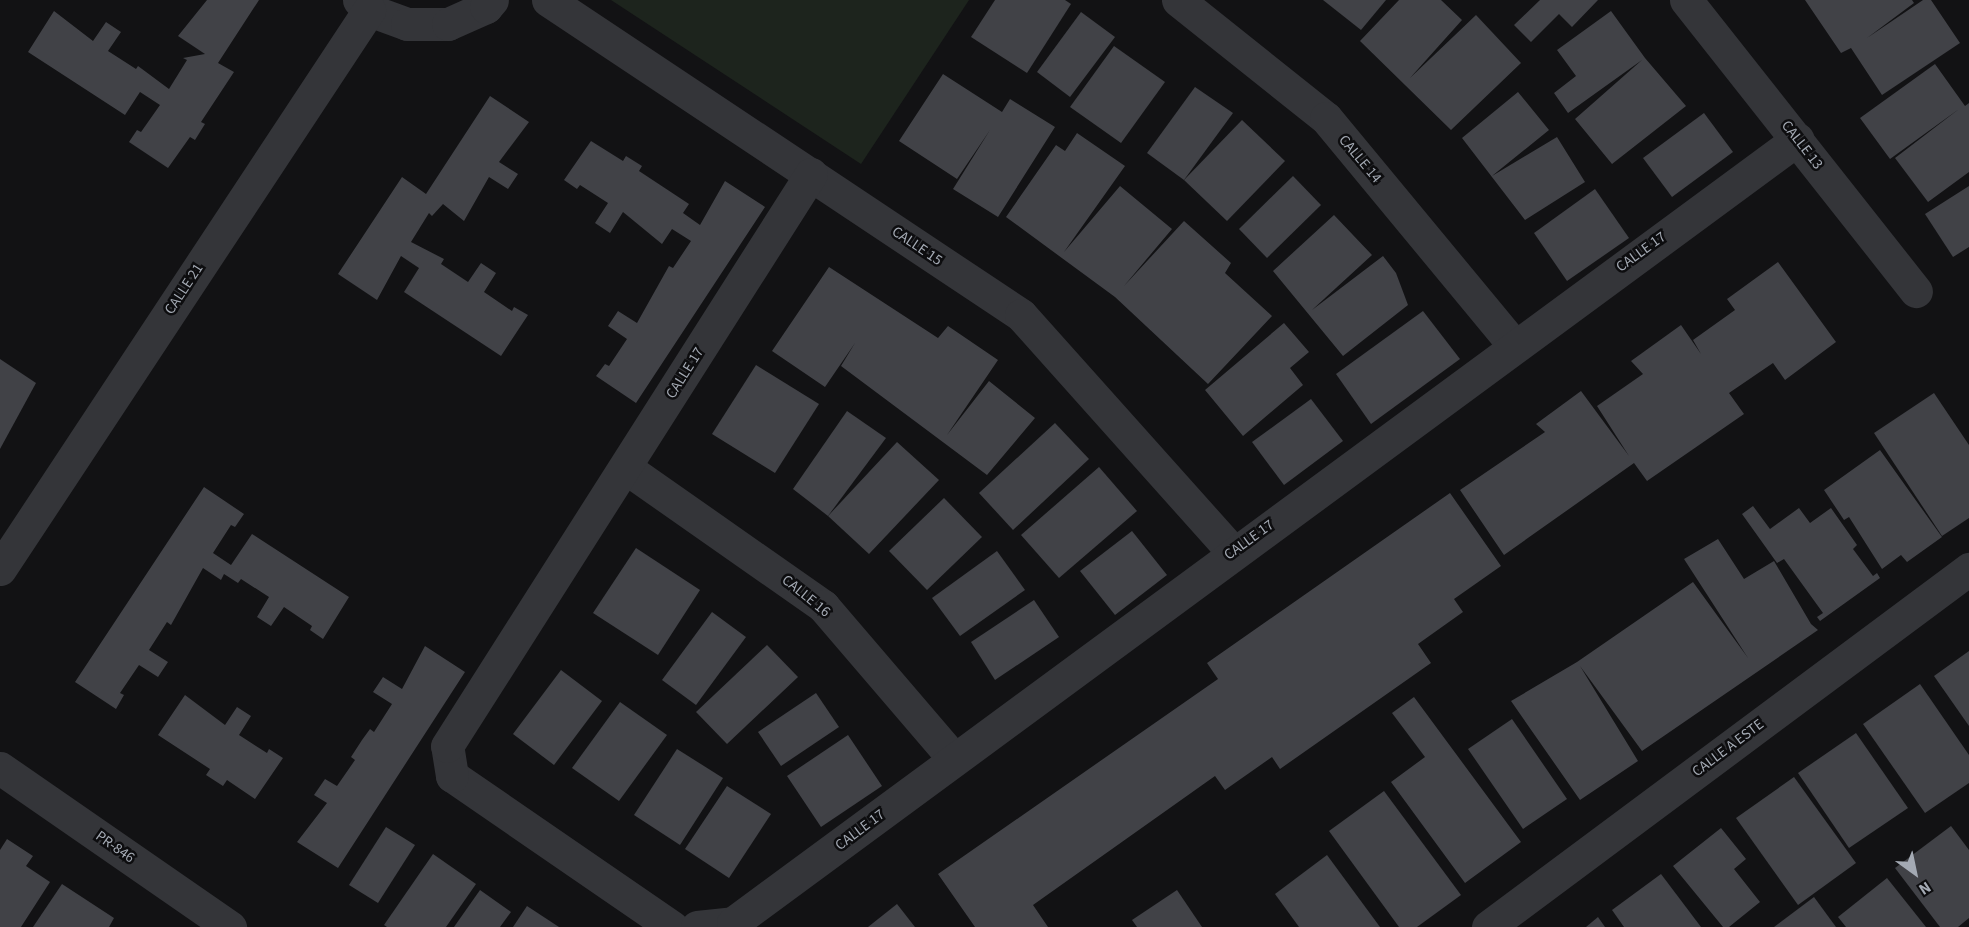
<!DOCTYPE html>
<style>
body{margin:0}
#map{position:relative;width:1969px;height:927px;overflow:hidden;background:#121214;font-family:"Source Sans 3",sans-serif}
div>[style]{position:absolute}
.green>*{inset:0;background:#1d241d}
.building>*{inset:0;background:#414247}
.minor>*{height:33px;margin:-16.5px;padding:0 16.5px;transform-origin:16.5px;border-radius:16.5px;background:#343539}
.tertiary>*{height:33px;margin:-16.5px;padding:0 16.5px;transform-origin:16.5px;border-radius:16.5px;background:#343539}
span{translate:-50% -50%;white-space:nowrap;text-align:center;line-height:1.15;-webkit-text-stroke:5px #0d0d0f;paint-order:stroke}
.street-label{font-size:15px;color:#a4aab4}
.north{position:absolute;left:1885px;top:843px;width:60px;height:60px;-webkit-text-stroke:4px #0d0d0f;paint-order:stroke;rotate:147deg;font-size:16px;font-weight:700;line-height:24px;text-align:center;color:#a4aab4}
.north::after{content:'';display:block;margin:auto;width:21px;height:27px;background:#a4aab4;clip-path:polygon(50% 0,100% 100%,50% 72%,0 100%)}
</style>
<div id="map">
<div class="green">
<div style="clip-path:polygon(611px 0,969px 0,861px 164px)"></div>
</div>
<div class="building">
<div style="clip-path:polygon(207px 0,259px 0,218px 63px,234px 72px,201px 122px,205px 124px,195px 140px,190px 137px,168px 168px,129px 142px,137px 130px,141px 132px,160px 105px,140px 92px,125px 115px,28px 52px,54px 11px,93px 41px,106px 22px,121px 32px,108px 51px,136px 69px,138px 66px,169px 89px,187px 60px,183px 58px,205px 54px,178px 36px)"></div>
<div style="clip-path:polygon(995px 0,1065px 0,1071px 4px,1027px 73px,971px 37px)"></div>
<div style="clip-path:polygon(1323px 0,1386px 0,1361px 30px)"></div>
<div style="clip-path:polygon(1399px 0,1441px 0,1462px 20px,1410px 78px,1476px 15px,1521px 63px,1451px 130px,1360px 41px)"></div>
<div style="clip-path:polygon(1540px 0,1598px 0,1572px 27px,1559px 14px,1531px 42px,1514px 25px)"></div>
<div style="clip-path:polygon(1805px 0,1912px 0,1914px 3px,1867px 38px,1923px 0,1931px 0,1960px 43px,1882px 95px,1851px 48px,1841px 53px)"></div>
<div style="clip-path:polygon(1611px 11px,1645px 58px,1686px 106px,1612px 164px,1575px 119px,1642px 60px,1568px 113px,1554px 93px,1576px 76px,1557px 50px)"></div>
<div style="clip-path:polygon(1081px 12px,1115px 37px,1070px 97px,1037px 72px)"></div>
<div style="clip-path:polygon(1114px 46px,1165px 82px,1121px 143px,1070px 107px)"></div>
<div style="clip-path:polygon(1935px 64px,1965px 106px,1969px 103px,1969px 172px,1928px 202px,1895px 158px,1959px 109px,1890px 159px,1860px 118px)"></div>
<div style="clip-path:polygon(943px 74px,1002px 112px,1010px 99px,1055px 127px,998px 217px,953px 189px,990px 130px,957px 179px,899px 141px)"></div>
<div style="clip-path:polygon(1195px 87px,1233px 113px,1184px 180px,1147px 153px)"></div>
<div style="clip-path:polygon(1518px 92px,1549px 130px,1492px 176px,1557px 137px,1585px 182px,1525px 220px,1462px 138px)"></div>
<div style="clip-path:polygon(490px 96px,529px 122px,499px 162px,518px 174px,508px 189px,489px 177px,464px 221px,443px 204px,432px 216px,429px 213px,411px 242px,444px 259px,441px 264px,468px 282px,481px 263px,496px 273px,484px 292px,512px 311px,514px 307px,528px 315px,501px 356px,404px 292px,419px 268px,401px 256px,377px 300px,338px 274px,402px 177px,426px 194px)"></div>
<div style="clip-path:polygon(1704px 113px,1733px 152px,1672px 197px,1643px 158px)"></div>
<div style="clip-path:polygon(1242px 120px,1285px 161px,1227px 221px,1184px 180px)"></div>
<div style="clip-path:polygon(1077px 133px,1125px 166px,1064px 252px,1120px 186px,1172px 229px,1124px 286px,1184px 221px,1231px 263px,1225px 273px,1272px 316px,1208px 384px,1115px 297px,1006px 217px,1056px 145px,1065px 151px)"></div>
<div style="clip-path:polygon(591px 141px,623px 161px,626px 156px,642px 166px,639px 171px,689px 204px,683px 213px,700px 225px,725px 181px,765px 207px,636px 403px,596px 376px,605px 364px,609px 366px,627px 339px,608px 326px,618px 311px,637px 323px,669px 266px,673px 268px,691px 241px,672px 229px,662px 244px,623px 212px,610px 233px,595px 223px,608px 203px,580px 185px,577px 189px,564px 180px)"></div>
<div style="clip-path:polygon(1293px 176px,1321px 205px,1267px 258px,1239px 229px)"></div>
<div style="clip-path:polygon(1969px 186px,1969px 247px,1953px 257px,1925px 214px)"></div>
<div style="clip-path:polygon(1595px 189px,1629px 238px,1567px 281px,1534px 233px)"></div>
<div style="clip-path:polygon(1334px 215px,1372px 255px,1312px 310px,1383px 256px,1396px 273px,1408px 305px,1343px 356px,1273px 271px)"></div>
<div style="clip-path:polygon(1778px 262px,1836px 342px,1785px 380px,1773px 363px,1729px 393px,1744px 414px,1647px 481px,1634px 463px,1504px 555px,1460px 490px,1545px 432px,1536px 424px,1581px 391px,1629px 456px,1597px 406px,1643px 374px,1631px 361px,1681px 325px,1701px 354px,1693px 340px,1735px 310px,1727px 299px)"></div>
<div style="clip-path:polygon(829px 267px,938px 338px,948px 326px,998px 360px,947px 435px,989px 381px,1035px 418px,987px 475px,841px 366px,855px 343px,825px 387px,772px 351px)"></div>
<div style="clip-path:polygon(1423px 311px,1460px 359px,1371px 424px,1336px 374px)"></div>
<div style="clip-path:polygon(1284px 323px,1309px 352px,1290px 368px,1303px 385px,1243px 436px,1205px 390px)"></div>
<div style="clip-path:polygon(0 359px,36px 383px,0 449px)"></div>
<div style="clip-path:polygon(756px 365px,819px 404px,775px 473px,712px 434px)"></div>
<div style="clip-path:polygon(1934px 393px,1969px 445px,1969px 518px,1942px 536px,1874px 433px)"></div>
<div style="clip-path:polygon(1311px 399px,1343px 441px,1284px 485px,1252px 442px)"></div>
<div style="clip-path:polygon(847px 411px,886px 438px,828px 516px,793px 489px)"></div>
<div style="clip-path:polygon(1055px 423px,1089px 459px,1013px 530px,979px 493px)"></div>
<div style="clip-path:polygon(897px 442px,939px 480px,869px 554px,828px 516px)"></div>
<div style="clip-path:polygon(1880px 450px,1942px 537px,1907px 562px,1901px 555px,1882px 569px,1849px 517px,1844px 520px,1824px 490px)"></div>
<div style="clip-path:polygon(1099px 467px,1137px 511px,1059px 578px,1021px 535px)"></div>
<div style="clip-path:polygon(204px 487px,244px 514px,235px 527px,231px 525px,213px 553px,231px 565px,252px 534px,349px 597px,323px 639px,310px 630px,312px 626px,284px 607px,271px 626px,257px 617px,269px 597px,241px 579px,238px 583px,224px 574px,221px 580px,203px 568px,171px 625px,167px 622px,149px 650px,168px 662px,158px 677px,139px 665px,120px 693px,124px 695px,116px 709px,75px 682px)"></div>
<div style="clip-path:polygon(1450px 493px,1501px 566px,1454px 599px,1463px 612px,1418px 644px,1431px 663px,1280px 769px,1272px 757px,1225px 790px,1215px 776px,1033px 905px,1048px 927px,975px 927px,938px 874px,1218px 679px,1207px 663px)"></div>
<div style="clip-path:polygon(944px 498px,982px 537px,927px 590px,889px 551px)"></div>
<div style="clip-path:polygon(1753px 506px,1770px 529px,1799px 508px,1810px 523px,1831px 508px,1857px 545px,1853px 549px,1873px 576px,1877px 573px,1880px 578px,1820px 621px,1817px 617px,1823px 613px,1784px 559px,1777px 563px,1742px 514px)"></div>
<div style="clip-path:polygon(1132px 531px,1167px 575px,1115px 615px,1080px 571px)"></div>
<div style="clip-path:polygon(1718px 539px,1744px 579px,1774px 561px,1811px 624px,1818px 630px,1642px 751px,1580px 666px,1638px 761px,1580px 800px,1511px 701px,1577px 662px,1693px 582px,1748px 658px,1684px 559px)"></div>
<div style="clip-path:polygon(636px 548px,700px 590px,658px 655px,593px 613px)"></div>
<div style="clip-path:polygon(997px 551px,1025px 590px,960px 636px,932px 598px)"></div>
<div style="clip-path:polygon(1034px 600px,1059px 637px,995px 680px,971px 642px)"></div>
<div style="clip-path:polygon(712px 612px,746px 637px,696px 705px,662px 680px)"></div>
<div style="clip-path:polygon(767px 645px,798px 677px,727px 744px,696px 712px)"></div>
<div style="clip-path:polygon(425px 646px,465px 672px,338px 868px,297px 842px,327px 803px,314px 795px,325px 779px,337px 786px,355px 760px,351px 757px,362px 740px,370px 729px,374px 732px,392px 704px,373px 692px,383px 677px,402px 689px)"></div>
<div style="clip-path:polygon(1969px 651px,1969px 726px,1934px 676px)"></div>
<div style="clip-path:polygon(561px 670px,602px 701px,554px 765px,513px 734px)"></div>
<div style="clip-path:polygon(1920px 684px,1969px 755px,1969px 783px,1925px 813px,1863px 724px)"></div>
<div style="clip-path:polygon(816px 693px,839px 727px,781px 766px,758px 732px)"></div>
<div style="clip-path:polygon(185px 695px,225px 725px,237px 707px,251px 716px,239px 735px,267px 753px,269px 749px,283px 758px,255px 799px,227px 780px,223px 786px,206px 775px,210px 769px,158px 735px)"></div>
<div style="clip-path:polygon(1414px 697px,1521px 842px,1465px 883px,1391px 782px,1425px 757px,1392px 713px)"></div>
<div style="clip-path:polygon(620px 702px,667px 735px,619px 801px,572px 768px)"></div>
<div style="clip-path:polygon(1512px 719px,1567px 799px,1523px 829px,1468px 749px)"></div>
<div style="clip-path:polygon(1856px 733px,1908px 808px,1849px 848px,1798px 773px)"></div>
<div style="clip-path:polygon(848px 735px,882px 786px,821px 827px,787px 776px)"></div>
<div style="clip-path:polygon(677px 749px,723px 778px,680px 845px,634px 815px)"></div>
<div style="clip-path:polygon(1794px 777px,1856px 863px,1798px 905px,1736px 818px)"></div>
<div style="clip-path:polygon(727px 786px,771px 814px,729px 878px,685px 849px)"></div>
<div style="clip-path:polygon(1384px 791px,1461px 895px,1417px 927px,1399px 927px,1329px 831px)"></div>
<div style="clip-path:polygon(1951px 826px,1969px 850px,1969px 918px,1958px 927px,1940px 927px,1895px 868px)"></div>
<div style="clip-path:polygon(386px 827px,415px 845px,378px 903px,349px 885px)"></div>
<div style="clip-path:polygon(1721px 828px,1746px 859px,1734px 869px,1760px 902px,1729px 927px,1723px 927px,1673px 866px)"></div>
<div style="clip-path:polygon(7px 839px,33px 856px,26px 866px,50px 882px,21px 927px,0 927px,0 850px)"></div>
<div style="clip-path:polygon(433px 854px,476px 884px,446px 927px,387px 927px,384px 925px)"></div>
<div style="clip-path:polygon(1327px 855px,1380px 927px,1299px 927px,1275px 894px)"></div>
<div style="clip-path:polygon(1661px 874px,1701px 927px,1624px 927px,1612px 910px)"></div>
<div style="clip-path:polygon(1887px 878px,1926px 927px,1846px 927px,1838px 917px)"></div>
<div style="clip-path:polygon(62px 884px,114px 918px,109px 927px,33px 927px)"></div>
<div style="clip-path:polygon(480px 890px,511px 912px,500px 927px,454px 927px)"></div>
<div style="clip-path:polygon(1177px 890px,1202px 927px,1137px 927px,1132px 920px)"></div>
<div style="clip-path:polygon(1814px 897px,1836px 927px,1774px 927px)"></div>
<div style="clip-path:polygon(897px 904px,915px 927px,868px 927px)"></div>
<div style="clip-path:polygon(527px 906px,559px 927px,513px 927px)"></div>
<div style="clip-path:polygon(1598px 917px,1605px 927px,1586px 927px)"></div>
</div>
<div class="minor">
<div style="left:359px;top:0;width:14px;rotate:45deg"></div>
<div style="left:369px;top:10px;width:40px;rotate:20.2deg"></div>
<div style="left:407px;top:24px;width:41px"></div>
<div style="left:448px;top:24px;width:42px;rotate:-24.1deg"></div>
<div style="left:486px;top:7px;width:9px;rotate:-49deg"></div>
<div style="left:548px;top:0;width:568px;rotate:33.66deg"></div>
<div style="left:1021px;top:315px;width:318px;rotate:48.2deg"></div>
<div style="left:1178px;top:0;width:189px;rotate:38.6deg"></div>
<div style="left:1326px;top:118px;width:295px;rotate:50.4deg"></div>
<div style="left:1686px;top:0;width:371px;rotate:51.7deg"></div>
<div style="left:626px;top:468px;width:241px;rotate:35deg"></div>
<div style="left:823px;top:606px;width:201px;rotate:49.4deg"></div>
<div style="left:0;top:569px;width:670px;rotate:-56.57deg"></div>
<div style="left:672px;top:927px;width:267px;rotate:-145.5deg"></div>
<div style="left:452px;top:776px;width:30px;rotate:-99deg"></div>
<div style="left:447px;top:746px;width:678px;rotate:-57.53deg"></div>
<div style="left:697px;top:927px;width:36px;rotate:-6deg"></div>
<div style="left:733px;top:923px;width:1322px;rotate:-36.36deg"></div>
<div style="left:1488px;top:927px;width:600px;rotate:-36.66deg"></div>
</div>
<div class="tertiary">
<div style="left:0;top:768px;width:280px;rotate:34.7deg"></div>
</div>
<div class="street-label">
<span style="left:1802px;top:145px;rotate:52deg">CALLE 13</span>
<span style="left:1360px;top:159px;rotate:50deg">CALLE 14</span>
<span style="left:917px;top:246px;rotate:34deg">CALLE 15</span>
<span style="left:1641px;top:252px;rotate:-36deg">CALLE 17</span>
<span style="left:184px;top:289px;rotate:-57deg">CALLE 21</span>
<span style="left:685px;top:373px;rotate:-58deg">CALLE 17</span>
<span style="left:1249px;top:540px;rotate:-36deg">CALLE 17</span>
<span style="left:806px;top:596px;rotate:39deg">CALLE 16</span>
<span style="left:1728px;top:748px;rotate:-37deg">CALLE A ESTE</span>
<span style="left:860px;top:830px;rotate:-37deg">CALLE 17</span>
<span style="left:115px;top:847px;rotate:35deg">PR-846</span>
</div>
<div class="north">N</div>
</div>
